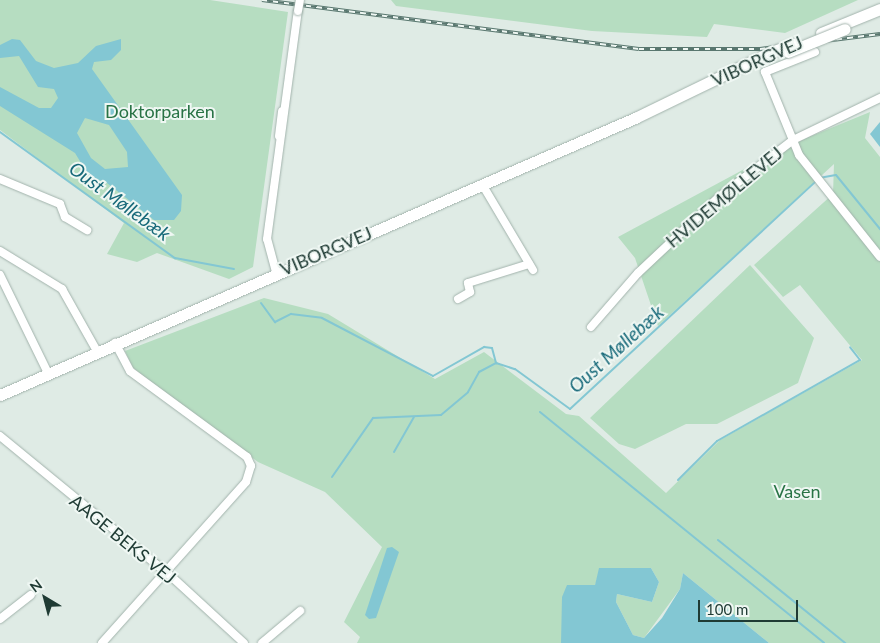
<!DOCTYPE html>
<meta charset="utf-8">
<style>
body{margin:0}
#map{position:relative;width:880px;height:643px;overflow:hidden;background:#dfebe5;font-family:Lato,sans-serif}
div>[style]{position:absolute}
.green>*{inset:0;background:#b6ddc1}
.water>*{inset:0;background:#83c7d3}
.stream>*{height:2px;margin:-1px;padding:0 1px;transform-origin:1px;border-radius:1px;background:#83c7d3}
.roads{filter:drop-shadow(0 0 1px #a2b3ac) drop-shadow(0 0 1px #a2b3ac)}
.street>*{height:8px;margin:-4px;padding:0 4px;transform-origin:4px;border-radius:4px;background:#fff}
.secondary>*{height:11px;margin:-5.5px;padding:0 5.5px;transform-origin:5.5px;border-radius:5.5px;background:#fff}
.rail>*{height:4px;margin-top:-2px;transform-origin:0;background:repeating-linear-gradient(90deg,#eff7f3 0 5.5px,#59776f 0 11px);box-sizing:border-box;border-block:1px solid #59776f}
.bridges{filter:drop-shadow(0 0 1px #a2b3ac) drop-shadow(0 0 1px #a2b3ac)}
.street-bridge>*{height:8px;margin:-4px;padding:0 4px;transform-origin:4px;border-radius:4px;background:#fff}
.secondary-bridge>*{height:11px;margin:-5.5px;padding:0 5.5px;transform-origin:5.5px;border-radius:5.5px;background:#fff}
span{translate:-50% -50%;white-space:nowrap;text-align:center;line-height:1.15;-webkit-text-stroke:4px #eff7f3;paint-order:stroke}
.street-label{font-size:18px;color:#1f3b34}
.park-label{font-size:18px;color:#287345}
.water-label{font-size:19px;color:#176979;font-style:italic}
.north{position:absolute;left:20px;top:573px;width:50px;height:50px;-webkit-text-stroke:4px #eff7f3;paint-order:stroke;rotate:323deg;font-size:14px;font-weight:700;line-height:20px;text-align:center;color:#1f3b34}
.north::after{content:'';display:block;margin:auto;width:18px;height:22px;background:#1f3b34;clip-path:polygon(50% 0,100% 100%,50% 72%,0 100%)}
.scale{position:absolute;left:698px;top:600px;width:100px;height:22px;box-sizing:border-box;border:2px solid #1f3b34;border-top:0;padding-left:6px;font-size:15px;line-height:18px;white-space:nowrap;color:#1f3b34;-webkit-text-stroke:4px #eff7f3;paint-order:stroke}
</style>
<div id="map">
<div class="green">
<div style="clip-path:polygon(0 0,210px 0,288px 12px,253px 267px,229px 279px,157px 253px,137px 262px,107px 254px,124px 223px,0 130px)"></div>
<div style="clip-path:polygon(391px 0,858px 0,785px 33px,714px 24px,707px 37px,592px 31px,396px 6px)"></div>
<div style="clip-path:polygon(870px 112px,865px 138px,880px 157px,880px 643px,769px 643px,683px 573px,680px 589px,644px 638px,633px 635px,616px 602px,617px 594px,652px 602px,659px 582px,651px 568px,600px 568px,595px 586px,561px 643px,357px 643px,360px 637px,344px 622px,382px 547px,325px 492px,258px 462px,133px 368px,125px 351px,264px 298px,328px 314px,435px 379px,484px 352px,566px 414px,579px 416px,666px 493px,720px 440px,862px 360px,800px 285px,783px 297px,754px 265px,833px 194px,834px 164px,658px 326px,635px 258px,618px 237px,787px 146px)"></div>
<div style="clip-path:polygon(750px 265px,814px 338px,798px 383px,717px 424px,686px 424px,635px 449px,619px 444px,590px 418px)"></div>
</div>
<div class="water">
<div style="clip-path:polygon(evenodd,12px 39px,20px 40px,36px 61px,54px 68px,78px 63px,96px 46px,121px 39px,121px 50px,111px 60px,94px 62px,92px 69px,182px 195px,181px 211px,174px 220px,154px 220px,107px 183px,89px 176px,75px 153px,0 106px,0 87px,39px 108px,51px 108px,58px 98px,54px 89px,38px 87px,19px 56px,0 58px,0 45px,12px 39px,85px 118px,109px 125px,127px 152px,128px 167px,105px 169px,91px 158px,77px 133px,85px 118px)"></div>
<div style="clip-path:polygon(880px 122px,880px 147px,870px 134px)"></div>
<div style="clip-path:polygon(392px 547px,399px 552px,376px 618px,369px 619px,365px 615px,387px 548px)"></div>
<div style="clip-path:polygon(599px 568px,651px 568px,659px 582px,652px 602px,617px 594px,616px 602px,633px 635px,644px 638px,662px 618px,680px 589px,683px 573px,769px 643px,561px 643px,562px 597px,567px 585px,595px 585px)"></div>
</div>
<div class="stream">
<div style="left:0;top:132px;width:216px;rotate:35.8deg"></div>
<div style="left:175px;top:258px;width:60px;rotate:10.6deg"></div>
<div style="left:819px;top:178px;width:17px;rotate:-10deg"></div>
<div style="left:836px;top:175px;width:70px;rotate:50.8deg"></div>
<div style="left:261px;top:303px;width:24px;rotate:54deg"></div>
<div style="left:275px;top:322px;width:18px;rotate:-27deg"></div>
<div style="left:291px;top:314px;width:31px;rotate:7deg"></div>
<div style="left:322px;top:318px;width:125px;rotate:27.6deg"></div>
<div style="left:433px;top:376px;width:59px;rotate:-29.6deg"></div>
<div style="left:484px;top:347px;width:8px;rotate:7deg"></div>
<div style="left:492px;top:348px;width:16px;rotate:75deg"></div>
<div style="left:496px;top:363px;width:20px;rotate:18deg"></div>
<div style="left:515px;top:369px;width:68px;rotate:36deg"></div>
<div style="left:570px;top:409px;width:335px;rotate:-42.8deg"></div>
<div style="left:540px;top:412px;width:366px;rotate:39.1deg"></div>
<div style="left:394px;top:452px;width:40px;rotate:-60.3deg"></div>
<div style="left:332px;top:477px;width:72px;rotate:-55.2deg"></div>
<div style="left:373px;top:418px;width:68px;rotate:-2.5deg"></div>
<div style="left:441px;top:415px;width:35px;rotate:-40deg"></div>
<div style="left:468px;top:392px;width:23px;rotate:-61deg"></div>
<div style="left:479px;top:372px;width:19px;rotate:-28deg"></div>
<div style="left:678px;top:480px;width:55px;rotate:-45deg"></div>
<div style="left:717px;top:441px;width:164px;rotate:-29.5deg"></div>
<div style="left:860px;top:360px;width:16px;rotate:-128deg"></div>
<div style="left:718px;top:540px;width:164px;rotate:39deg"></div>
</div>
<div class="roads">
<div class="street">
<div style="left:815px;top:52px;width:54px;rotate:158.2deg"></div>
<div style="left:765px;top:72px;width:90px;rotate:67.7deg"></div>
<div style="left:799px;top:155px;width:130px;rotate:51.5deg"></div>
<div style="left:279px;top:136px;width:25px;rotate:-83deg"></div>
<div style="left:0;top:179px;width:65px;rotate:22.6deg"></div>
<div style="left:60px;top:204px;width:14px;rotate:69deg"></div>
<div style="left:65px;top:217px;width:26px;rotate:31deg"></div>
<div style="left:482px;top:184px;width:100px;rotate:59.3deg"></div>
<div style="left:0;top:251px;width:73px;rotate:31.5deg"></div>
<div style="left:62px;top:289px;width:71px;rotate:60.6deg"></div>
<div style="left:276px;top:272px;width:34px;rotate:-105deg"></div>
<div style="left:267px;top:239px;width:230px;rotate:-82.3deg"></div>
<div style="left:0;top:275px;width:109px;rotate:63.9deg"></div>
<div style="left:458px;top:299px;width:14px;rotate:-30deg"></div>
<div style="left:470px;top:292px;width:9px;rotate:-103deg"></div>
<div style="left:468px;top:283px;width:64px;rotate:-17.3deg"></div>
<div style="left:591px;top:327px;width:72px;rotate:-49deg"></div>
<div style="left:638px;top:273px;width:111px;rotate:-43.2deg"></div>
<div style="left:719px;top:197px;width:93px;rotate:-37.6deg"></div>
<div style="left:793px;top:140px;width:97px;rotate:-25.8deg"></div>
<div style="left:0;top:436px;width:224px;rotate:39.4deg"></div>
<div style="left:173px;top:578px;width:96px;rotate:42.5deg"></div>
<div style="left:0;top:619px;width:39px;rotate:-38deg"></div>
<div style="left:102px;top:643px;width:216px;rotate:-48.2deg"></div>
<div style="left:246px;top:482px;width:17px;rotate:-73deg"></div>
<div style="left:251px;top:466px;width:10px;rotate:-114deg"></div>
<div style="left:247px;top:457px;width:145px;rotate:-143.7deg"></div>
<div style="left:130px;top:371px;width:32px;rotate:-118deg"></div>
<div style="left:262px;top:643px;width:50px;rotate:-40.1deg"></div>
</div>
<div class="secondary">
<div style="left:821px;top:33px;width:64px;rotate:-22.1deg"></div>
<div style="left:0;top:395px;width:693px;rotate:-23.57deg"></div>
<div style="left:635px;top:118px;width:149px;rotate:-25.9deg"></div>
</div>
</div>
<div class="rail">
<div style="left:262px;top:0;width:380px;rotate:7.4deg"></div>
<div style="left:639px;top:49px;width:121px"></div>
<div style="left:760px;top:49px;width:121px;rotate:-7.1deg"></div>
</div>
<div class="bridges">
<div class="street-bridge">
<div style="left:298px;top:11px;width:11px;rotate:-80deg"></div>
</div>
<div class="secondary-bridge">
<div style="left:788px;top:52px;width:61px;rotate:-22deg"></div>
<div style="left:769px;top:53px;width:26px;rotate:-21deg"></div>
</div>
</div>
<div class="street-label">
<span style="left:757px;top:61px;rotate:-24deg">VIBORGVEJ</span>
<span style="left:724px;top:197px;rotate:-40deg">HVIDEMØLLEVEJ</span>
<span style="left:326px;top:251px;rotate:-23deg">VIBORGVEJ</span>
<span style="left:123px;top:539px;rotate:39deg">AAGE BEKS VEJ</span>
</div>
<div class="park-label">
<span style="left:160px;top:111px">Doktorparken</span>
<span style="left:797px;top:491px">Vasen</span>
</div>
<div class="water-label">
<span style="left:120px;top:201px;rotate:36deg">Oust Møllebæk</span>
<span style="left:616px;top:349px;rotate:-42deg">Oust Møllebæk</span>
</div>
<div class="north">N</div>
<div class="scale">100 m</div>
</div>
